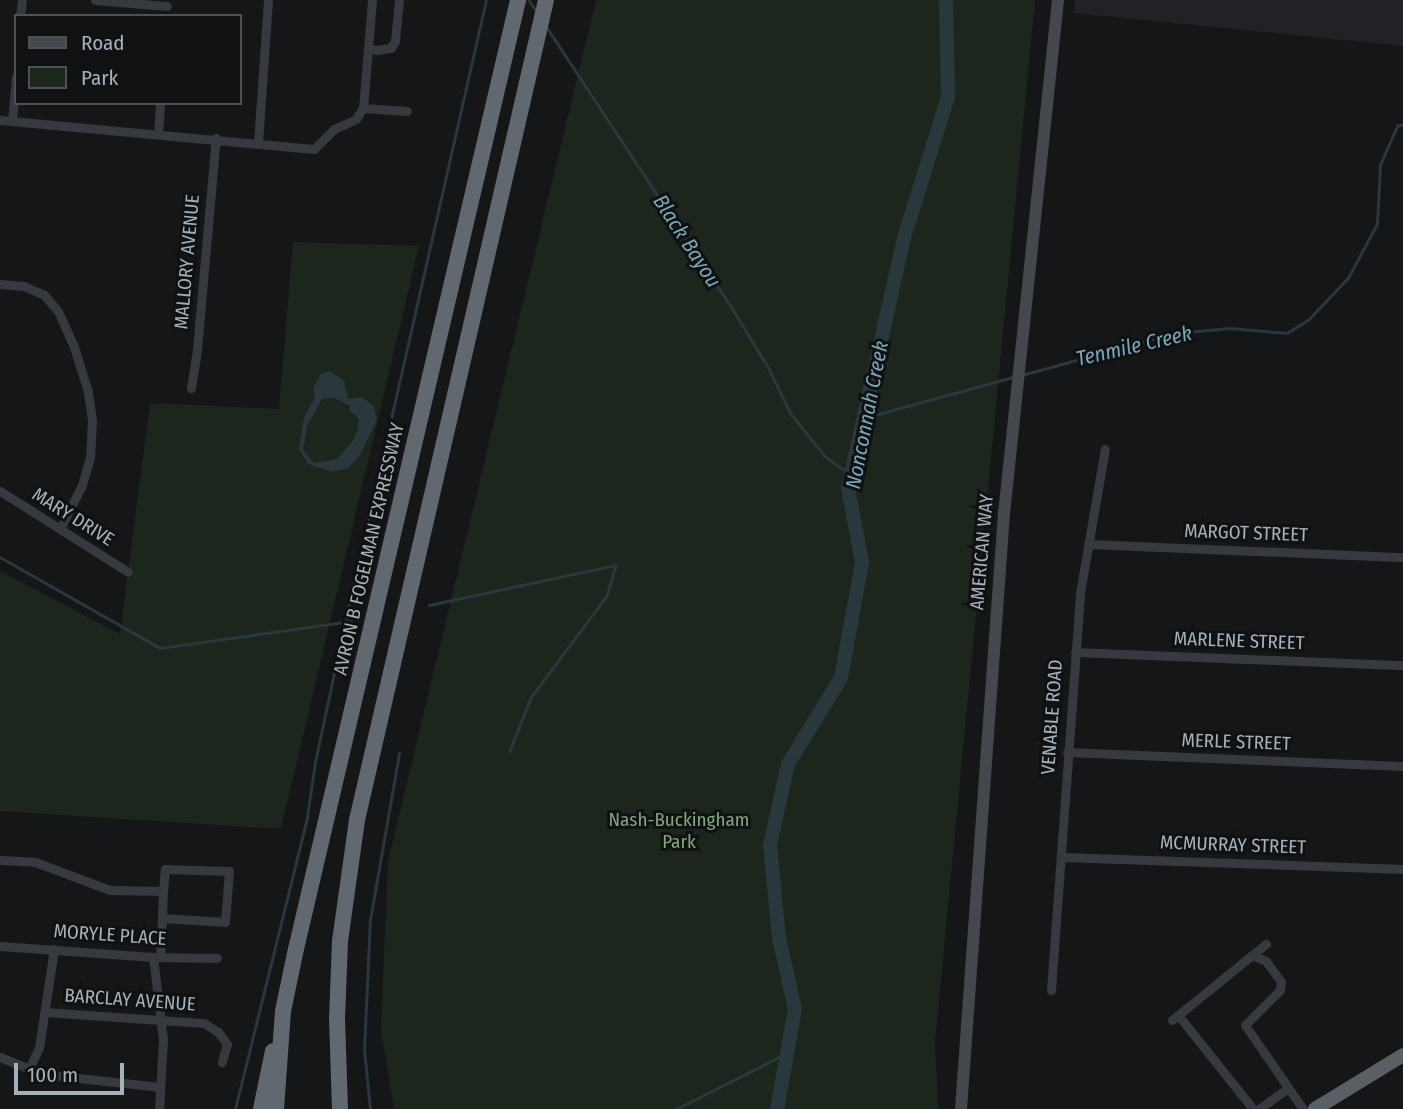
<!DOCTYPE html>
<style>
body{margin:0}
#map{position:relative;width:1403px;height:1109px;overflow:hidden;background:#151618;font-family:"Fira Sans Condensed",sans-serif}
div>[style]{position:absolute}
.built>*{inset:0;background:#212225}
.green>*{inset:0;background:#1d261d}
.water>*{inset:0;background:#2a383d}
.stream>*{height:2.5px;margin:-1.25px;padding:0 1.25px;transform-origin:1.25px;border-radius:1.25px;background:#2a383d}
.river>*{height:14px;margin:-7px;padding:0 7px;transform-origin:7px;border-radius:7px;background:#2a383d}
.minor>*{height:9px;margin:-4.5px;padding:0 4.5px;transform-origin:4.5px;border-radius:4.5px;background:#36393d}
.secondary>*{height:12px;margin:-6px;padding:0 6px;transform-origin:6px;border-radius:6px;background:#44484d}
.trunk>*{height:14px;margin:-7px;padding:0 7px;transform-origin:7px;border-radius:7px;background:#5a5f66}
.motorway>*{height:16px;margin:-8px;padding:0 8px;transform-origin:8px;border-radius:8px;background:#62686f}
span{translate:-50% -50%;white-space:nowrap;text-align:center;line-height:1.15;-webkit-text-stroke:6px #101113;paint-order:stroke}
.street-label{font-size:19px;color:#a6b0b9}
.park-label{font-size:19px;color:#81a67b}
.water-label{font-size:21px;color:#7aa7b8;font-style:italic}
.legend{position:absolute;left:14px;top:14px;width:228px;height:91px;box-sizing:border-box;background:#101113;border:2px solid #4c5155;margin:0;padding:9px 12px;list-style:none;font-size:21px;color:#a6b0b9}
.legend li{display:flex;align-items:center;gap:14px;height:35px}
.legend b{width:35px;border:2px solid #4c5155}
.scale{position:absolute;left:14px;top:1063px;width:110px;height:32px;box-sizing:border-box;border:4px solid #a6b0b9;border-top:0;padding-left:9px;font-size:21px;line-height:24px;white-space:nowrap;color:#a6b0b9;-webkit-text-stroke:5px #101113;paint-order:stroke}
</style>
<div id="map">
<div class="built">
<div style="clip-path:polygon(1075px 0,1403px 0,1403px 46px,1074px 13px)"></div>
</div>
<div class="green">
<div style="clip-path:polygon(596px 0,1035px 0,935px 1042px,938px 1109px,394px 1109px,381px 1030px,388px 861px)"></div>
<div style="clip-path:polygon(293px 242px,419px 246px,281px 829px,0 811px,0 571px,120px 634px,150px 403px,279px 409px)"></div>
</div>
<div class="water">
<div style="clip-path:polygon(evenodd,330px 371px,344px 381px,348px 399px,362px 397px,374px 407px,377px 420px,360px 455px,348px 468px,333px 472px,308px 464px,299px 449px,304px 417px,315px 398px,313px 388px,321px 374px,330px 371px,335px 398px,350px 406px,350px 411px,359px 419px,358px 429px,353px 441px,337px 459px,314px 463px,303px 450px,307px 426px,322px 399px,335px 398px)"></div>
</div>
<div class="stream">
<div style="left:529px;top:0;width:14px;rotate:56deg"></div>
<div style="left:546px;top:26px;width:347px;rotate:56.6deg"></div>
<div style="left:737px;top:316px;width:60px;rotate:58.7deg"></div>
<div style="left:768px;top:367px;width:52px;rotate:63.9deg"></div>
<div style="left:791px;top:414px;width:54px;rotate:51deg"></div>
<div style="left:825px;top:456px;width:32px;rotate:36deg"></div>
<div style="left:1022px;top:375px;width:159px;rotate:-15.4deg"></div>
<div style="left:1175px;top:333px;width:56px;rotate:-5.1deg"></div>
<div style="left:1231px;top:328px;width:56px;rotate:5.1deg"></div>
<div style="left:1287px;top:333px;width:25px;rotate:-32deg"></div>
<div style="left:1308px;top:320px;width:58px;rotate:-46.4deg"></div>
<div style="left:1348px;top:278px;width:61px;rotate:-61.8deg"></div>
<div style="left:1377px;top:224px;width:59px;rotate:-87.1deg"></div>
<div style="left:1380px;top:165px;width:43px;rotate:-66.4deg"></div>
<div style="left:1397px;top:126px;width:6px;rotate:-18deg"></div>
<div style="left:864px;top:418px;width:155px;rotate:-15.4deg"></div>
<div style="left:0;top:557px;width:184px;rotate:29.6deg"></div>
<div style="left:160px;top:648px;width:193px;rotate:-8deg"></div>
<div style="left:429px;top:605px;width:191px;rotate:-12.1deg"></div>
<div style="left:616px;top:565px;width:32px;rotate:106deg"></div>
<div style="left:607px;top:596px;width:127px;rotate:126.7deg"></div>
<div style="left:531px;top:698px;width:57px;rotate:111.6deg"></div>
<div style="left:235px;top:1109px;width:301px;rotate:-76.1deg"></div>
<div style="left:307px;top:817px;width:56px;rotate:-81.7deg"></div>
<div style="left:315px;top:762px;width:143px;rotate:-77.9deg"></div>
<div style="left:345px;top:622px;width:638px;rotate:-77.23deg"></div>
<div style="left:370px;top:1109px;width:59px;rotate:-95.8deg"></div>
<div style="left:364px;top:1050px;width:130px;rotate:-87.4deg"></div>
<div style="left:370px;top:920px;width:169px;rotate:-80.1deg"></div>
<div style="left:676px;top:1109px;width:124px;rotate:-26.8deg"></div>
</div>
<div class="river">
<div style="left:777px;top:1109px;width:102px;rotate:-79.8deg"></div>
<div style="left:795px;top:1009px;width:73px;rotate:-102.7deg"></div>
<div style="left:779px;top:938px;width:93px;rotate:-95.5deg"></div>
<div style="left:770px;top:845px;width:83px;rotate:-77.5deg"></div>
<div style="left:788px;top:764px;width:101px;rotate:-58.4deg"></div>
<div style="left:841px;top:678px;width:118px;rotate:-79.7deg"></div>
<div style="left:862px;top:562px;width:75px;rotate:-100.7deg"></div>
<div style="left:848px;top:488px;width:256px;rotate:-77.4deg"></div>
<div style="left:904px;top:238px;width:148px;rotate:-72.7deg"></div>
<div style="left:948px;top:97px;width:97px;rotate:-91.2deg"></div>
</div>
<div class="minor">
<div style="left:95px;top:0;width:72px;rotate:4.8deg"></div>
<div style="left:372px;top:0;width:49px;rotate:94.7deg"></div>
<div style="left:368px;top:49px;width:9px;rotate:6deg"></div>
<div style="left:377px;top:50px;width:14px;rotate:-8deg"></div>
<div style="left:391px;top:48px;width:8px;rotate:-60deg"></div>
<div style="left:395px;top:41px;width:41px;rotate:-84.4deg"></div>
<div style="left:20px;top:16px;width:16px;rotate:-83deg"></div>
<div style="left:363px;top:108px;width:59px;rotate:-85.2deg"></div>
<div style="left:0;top:120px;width:315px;rotate:5.3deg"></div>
<div style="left:314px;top:149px;width:28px;rotate:-45deg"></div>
<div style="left:334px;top:129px;width:24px;rotate:-24deg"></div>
<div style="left:356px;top:119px;width:13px;rotate:-58deg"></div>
<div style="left:363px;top:108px;width:44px;rotate:3.9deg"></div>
<div style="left:12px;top:121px;width:45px;rotate:-84.9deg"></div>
<div style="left:158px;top:133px;width:30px;rotate:-86deg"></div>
<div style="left:258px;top:143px;width:143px;rotate:-86deg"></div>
<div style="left:0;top:284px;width:24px;rotate:5deg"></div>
<div style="left:24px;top:286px;width:22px;rotate:24deg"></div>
<div style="left:44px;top:295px;width:21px;rotate:49deg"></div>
<div style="left:58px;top:311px;width:36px;rotate:66deg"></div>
<div style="left:73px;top:344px;width:50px;rotate:72.6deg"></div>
<div style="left:88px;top:392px;width:28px;rotate:82deg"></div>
<div style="left:92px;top:420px;width:37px;rotate:93deg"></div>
<div style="left:90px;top:457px;width:29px;rotate:106deg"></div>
<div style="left:82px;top:485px;width:49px;rotate:116.6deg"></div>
<div style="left:191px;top:388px;width:39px;rotate:-81deg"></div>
<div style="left:197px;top:349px;width:212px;rotate:-84.9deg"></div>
<div style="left:0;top:491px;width:151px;rotate:32.3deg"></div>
<div style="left:1088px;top:544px;width:315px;rotate:2.4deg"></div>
<div style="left:1075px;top:652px;width:328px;rotate:2.3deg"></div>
<div style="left:1067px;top:752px;width:336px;rotate:2.4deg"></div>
<div style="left:1062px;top:857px;width:341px;rotate:2deg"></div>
<div style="left:0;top:860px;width:35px;rotate:3deg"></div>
<div style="left:35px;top:862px;width:80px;rotate:20.5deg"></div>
<div style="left:110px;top:890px;width:53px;rotate:1.1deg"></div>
<div style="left:163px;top:891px;width:22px;rotate:-85deg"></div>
<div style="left:165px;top:869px;width:64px;rotate:1.8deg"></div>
<div style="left:229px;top:871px;width:51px;rotate:94.5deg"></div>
<div style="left:225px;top:922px;width:63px;rotate:-176.4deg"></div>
<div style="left:162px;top:918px;width:27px;rotate:-88deg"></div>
<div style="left:0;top:946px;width:153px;rotate:4.1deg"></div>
<div style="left:153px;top:957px;width:64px;rotate:0.9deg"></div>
<div style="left:1252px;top:955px;width:15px;rotate:23deg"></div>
<div style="left:1266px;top:961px;width:26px;rotate:54deg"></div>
<div style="left:1281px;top:982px;width:8px;rotate:97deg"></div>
<div style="left:1280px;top:990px;width:49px;rotate:135deg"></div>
<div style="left:1245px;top:1025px;width:102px;rotate:55.4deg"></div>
<div style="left:153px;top:957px;width:84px;rotate:83.1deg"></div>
<div style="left:163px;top:1040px;width:69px;rotate:93.3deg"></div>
<div style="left:160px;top:957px;width:39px;rotate:-87deg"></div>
<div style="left:1051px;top:990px;width:398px;rotate:-85.8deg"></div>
<div style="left:1080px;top:593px;width:146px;rotate:-80.2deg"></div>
<div style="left:45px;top:1012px;width:159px;rotate:4deg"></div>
<div style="left:204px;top:1023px;width:17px;rotate:33deg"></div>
<div style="left:218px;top:1032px;width:15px;rotate:53deg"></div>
<div style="left:227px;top:1044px;width:19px;rotate:106deg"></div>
<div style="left:1178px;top:1015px;width:120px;rotate:51.4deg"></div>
<div style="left:1172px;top:1020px;width:121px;rotate:-39deg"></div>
<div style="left:0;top:1057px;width:45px;rotate:22deg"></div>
<div style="left:42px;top:1074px;width:119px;rotate:6.3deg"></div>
<div style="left:29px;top:1069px;width:23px;rotate:-65deg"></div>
<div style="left:39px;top:1048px;width:100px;rotate:-81.4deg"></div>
<div style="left:1259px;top:1109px;width:36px;rotate:-36deg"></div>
</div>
<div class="secondary">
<div style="left:961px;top:1109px;width:597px;rotate:-85.87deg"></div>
<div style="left:1004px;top:514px;width:517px;rotate:-84deg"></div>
</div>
<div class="trunk">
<div style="left:1315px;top:1109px;width:103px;rotate:-31.5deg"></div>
</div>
<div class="motorway">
<div style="left:261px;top:1109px;width:59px;rotate:-78.3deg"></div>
<div style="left:276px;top:1109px;width:98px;rotate:-85.9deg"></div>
<div style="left:283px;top:1011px;width:63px;rotate:-78.2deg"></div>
<div style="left:296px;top:949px;width:975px;rotate:-76.83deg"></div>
<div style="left:340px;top:1109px;width:90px;rotate:-91.9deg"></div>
<div style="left:337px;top:1019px;width:78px;rotate:-87.8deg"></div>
<div style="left:340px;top:941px;width:122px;rotate:-82deg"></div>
<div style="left:357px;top:820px;width:841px;rotate:-77.02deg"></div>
</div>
<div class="street-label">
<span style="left:187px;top:262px;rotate:-85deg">MALLORY AVENUE</span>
<span style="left:73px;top:517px;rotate:32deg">MARY DRIVE</span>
<span style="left:1246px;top:533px;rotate:2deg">MARGOT STREET</span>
<span style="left:369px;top:549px;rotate:-77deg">AVRON B FOGELMAN EXPRESSWAY</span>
<span style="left:982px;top:552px;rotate:-85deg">AMERICAN WAY</span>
<span style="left:1239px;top:641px;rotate:2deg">MARLENE STREET</span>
<span style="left:1052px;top:717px;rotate:-86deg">VENABLE ROAD</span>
<span style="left:1236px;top:742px;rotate:2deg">MERLE STREET</span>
<span style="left:1233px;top:845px;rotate:2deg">MCMURRAY STREET</span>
<span style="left:110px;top:935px;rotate:4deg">MORYLE PLACE</span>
<span style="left:130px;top:1000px;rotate:4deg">BARCLAY AVENUE</span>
</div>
<div class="park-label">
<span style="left:679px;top:831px">Nash-Buckingham<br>Park</span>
</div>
<div class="water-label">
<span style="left:687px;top:241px;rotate:57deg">Black Bayou</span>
<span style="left:1134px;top:346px;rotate:-13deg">Tenmile Creek</span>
<span style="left:867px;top:415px;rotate:-79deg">Nonconnah Creek</span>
</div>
<ul class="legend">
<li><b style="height:9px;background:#44484d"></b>Road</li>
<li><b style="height:19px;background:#1d261d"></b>Park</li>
</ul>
<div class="scale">100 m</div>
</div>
